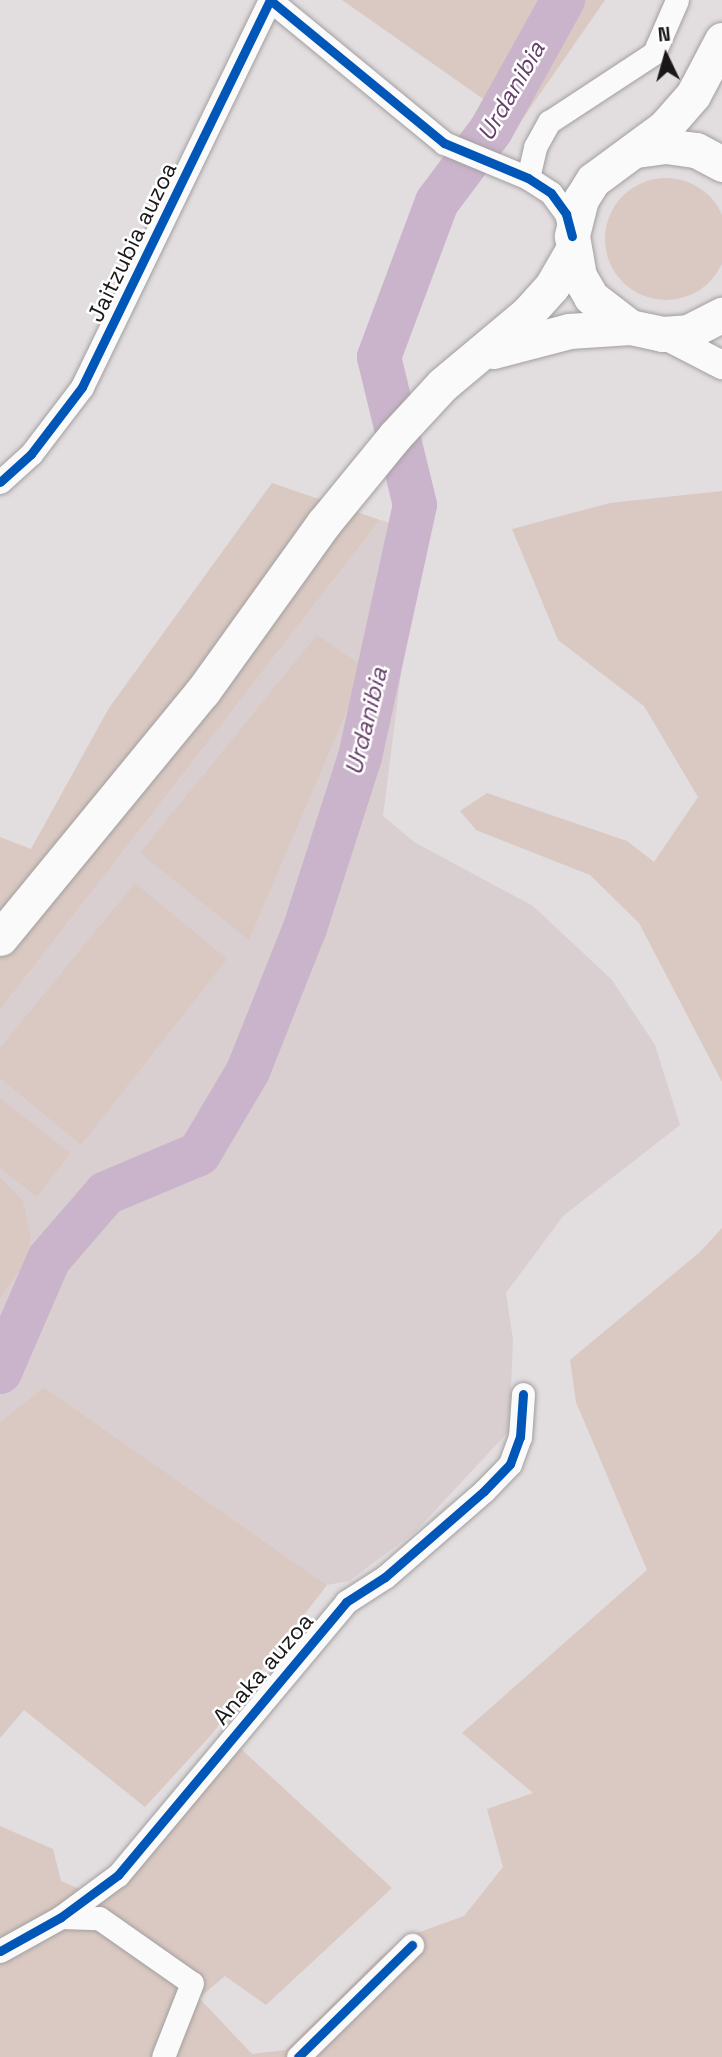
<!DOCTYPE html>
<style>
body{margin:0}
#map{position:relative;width:722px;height:2057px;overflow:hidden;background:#e2ddde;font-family:"Space Grotesk",sans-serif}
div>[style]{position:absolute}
.built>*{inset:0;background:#d9ced0}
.green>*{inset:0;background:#dac9c2}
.round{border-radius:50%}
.river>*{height:44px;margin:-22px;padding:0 22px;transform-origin:22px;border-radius:22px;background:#cab4cb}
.roads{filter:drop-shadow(0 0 2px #a29fa0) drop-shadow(0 0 2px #a29fa0)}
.minor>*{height:23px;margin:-11.5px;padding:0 11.5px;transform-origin:11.5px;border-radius:11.5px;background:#fbfafa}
.tertiary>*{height:28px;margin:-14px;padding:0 14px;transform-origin:14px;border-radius:14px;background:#fbfafa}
.primary>*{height:35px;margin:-17.5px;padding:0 17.5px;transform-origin:17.5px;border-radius:17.5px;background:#fbfafa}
.cycleway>*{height:9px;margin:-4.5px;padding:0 4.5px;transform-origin:4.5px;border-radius:4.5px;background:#0057b8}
span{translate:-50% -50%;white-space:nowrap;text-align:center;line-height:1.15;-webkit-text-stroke:5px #fff;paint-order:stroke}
.street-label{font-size:23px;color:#191718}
.water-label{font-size:24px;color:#673f6b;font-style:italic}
.north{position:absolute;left:631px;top:21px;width:70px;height:70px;-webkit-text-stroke:5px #fff;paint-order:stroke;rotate:355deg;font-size:19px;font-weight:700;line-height:28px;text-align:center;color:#191718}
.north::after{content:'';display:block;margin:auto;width:24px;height:32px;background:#191718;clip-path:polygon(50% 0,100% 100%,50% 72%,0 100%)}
</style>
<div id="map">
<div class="built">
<div style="clip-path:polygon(380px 520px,419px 530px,383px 816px,414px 842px,533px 906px,612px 980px,655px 1045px,680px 1125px,563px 1216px,506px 1293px,513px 1340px,509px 1431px,415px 1532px,349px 1581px,327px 1585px,44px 1387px,0 1422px,0 1010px)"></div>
</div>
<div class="green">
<div style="clip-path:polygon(342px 0,605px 0,519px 124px)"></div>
<div class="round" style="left:605px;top:178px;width:122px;height:122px"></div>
<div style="clip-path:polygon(272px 483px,380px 520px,0 1010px,0 837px,31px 849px,109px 708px)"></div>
<div style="clip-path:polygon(722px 491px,722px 1082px,639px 923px,590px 875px,476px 830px,460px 811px,487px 793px,627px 841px,654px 862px,698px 797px,644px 706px,558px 640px,512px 529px,610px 503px)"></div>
<div style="clip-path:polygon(317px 635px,365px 668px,249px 940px,140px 853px)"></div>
<div style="clip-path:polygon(135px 883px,227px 959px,81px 1145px,0 1078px,0 1048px)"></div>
<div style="clip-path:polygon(0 1098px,70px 1153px,37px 1197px,0 1168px)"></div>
<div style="clip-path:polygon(0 1177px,23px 1201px,31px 1235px,26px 1262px,0 1298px)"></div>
<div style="clip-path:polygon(722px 1228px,722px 2057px,0 2057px,0 1826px,53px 1849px,61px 1881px,105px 1900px,240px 1748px,392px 1888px,266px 2005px,225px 1976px,199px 1998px,252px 2054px,286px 2050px,381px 1956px,409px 1936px,464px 1916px,503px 1867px,487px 1809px,533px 1793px,462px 1733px,647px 1570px,576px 1402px,570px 1360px,700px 1252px)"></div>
<div style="clip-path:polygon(44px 1387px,327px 1585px,212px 1734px,145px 1807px,24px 1710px,0 1738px,0 1422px)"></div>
</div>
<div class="river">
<div style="left:0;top:1372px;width:123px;rotate:-66.6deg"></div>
<div style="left:49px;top:1259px;width:87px;rotate:-49.2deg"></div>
<div style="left:106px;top:1193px;width:101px;rotate:-22.8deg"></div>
<div style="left:199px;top:1154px;width:96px;rotate:-59.4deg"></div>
<div style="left:248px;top:1071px;width:154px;rotate:-68.3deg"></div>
<div style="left:305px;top:928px;width:180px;rotate:-72.2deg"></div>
<div style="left:360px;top:757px;width:258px;rotate:-77.7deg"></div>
<div style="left:415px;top:505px;width:152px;rotate:-103.7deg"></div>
<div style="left:379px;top:357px;width:165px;rotate:-69.5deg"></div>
<div style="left:437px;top:202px;width:90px;rotate:-53.1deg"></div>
<div style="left:491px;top:130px;width:149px;rotate:-61deg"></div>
</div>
<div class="roads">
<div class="minor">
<div style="left:270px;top:0;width:225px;rotate:39.4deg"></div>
<div style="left:444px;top:143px;width:91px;rotate:22.6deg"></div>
<div style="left:528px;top:178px;width:27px;rotate:33deg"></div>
<div style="left:551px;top:193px;width:26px;rotate:54deg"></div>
<div style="left:566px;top:214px;width:19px;rotate:74deg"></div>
<div style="left:528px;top:178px;width:32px;rotate:-77deg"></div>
<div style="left:535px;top:147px;width:29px;rotate:-61deg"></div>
<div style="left:549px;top:122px;width:126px;rotate:-33.3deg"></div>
<div style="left:654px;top:53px;width:58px;rotate:-66.5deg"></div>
<div style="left:0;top:482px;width:42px;rotate:-42.1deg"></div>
<div style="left:31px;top:454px;width:84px;rotate:-52.7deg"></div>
<div style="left:82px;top:387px;width:430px;rotate:-64.1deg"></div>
<div style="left:61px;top:1917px;width:38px;rotate:2deg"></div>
<div style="left:99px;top:1918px;width:113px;rotate:35deg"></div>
<div style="left:192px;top:1983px;width:79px;rotate:111.4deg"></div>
<div style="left:0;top:1951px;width:70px;rotate:-29.1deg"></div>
<div style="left:61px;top:1917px;width:71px;rotate:-36.4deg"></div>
<div style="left:118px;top:1875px;width:356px;rotate:-50.1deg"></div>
<div style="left:346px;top:1602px;width:46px;rotate:-32.7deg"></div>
<div style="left:385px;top:1577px;width:131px;rotate:-41deg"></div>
<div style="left:484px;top:1491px;width:37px;rotate:-46deg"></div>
<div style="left:510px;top:1464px;width:29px;rotate:-70deg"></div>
<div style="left:520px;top:1437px;width:43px;rotate:-86deg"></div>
<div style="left:298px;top:2057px;width:160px;rotate:-44.5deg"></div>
</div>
<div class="tertiary">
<div style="left:662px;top:334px;width:68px;rotate:27.3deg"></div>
</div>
<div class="primary">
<div style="left:722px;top:40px;width:62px;rotate:117.8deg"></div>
<div style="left:693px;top:95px;width:43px;rotate:131.2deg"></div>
<div style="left:665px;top:127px;width:89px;rotate:143.6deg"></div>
<div style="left:593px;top:180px;width:22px;rotate:122deg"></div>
<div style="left:581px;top:199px;width:38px;rotate:104deg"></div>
<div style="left:572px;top:236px;width:41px;rotate:80.1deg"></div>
<div style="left:579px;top:276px;width:24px;rotate:60deg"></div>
<div style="left:591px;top:297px;width:49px;rotate:37.6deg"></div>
<div style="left:630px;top:327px;width:33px;rotate:12deg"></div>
<div style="left:662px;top:334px;width:26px;rotate:-4deg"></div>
<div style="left:688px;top:332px;width:38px;rotate:-27deg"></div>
<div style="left:636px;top:150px;width:30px;rotate:-8deg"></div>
<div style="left:666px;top:146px;width:30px;rotate:8deg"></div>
<div style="left:696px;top:150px;width:30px;rotate:28deg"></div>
<div style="left:493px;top:351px;width:79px;rotate:-14.7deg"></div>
<div style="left:569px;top:331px;width:61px;rotate:-3.8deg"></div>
<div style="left:0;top:938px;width:320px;rotate:-50.6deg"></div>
<div style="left:203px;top:691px;width:206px;rotate:-54.3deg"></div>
<div style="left:323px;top:524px;width:114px;rotate:-50.7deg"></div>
<div style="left:395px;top:436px;width:69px;rotate:-47.3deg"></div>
<div style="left:442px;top:385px;width:111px;rotate:-39.9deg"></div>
<div style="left:527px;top:314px;width:38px;rotate:-48deg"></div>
<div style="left:552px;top:286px;width:39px;rotate:-60deg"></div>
</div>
</div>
<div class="cycleway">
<div style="left:270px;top:0;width:225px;rotate:39.4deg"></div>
<div style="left:444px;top:143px;width:91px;rotate:22.6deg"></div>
<div style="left:528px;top:178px;width:27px;rotate:33deg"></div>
<div style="left:551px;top:193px;width:26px;rotate:54deg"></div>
<div style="left:566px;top:214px;width:23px;rotate:75deg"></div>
<div style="left:0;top:482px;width:42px;rotate:-42.1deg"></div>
<div style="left:31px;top:454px;width:84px;rotate:-52.7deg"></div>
<div style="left:82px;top:387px;width:430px;rotate:-64.1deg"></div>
<div style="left:0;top:1951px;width:70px;rotate:-29.1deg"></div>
<div style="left:61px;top:1917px;width:71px;rotate:-36.4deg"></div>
<div style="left:118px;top:1875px;width:356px;rotate:-50.1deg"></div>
<div style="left:346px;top:1602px;width:46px;rotate:-32.7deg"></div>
<div style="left:385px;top:1577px;width:131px;rotate:-41deg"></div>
<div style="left:484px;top:1491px;width:37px;rotate:-46deg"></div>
<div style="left:510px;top:1464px;width:29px;rotate:-70deg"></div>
<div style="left:520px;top:1437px;width:43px;rotate:-86deg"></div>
<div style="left:298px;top:2057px;width:160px;rotate:-44.5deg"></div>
</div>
<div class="street-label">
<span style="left:132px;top:242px;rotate:-64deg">Jaitzubia auzoa</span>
<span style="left:263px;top:1669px;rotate:-49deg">Anaka auzoa</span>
</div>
<div class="water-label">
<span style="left:511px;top:91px;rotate:-60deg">Urdanibia</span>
<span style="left:366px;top:721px;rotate:-76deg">Urdanibia</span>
</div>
<div class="north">N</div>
</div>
